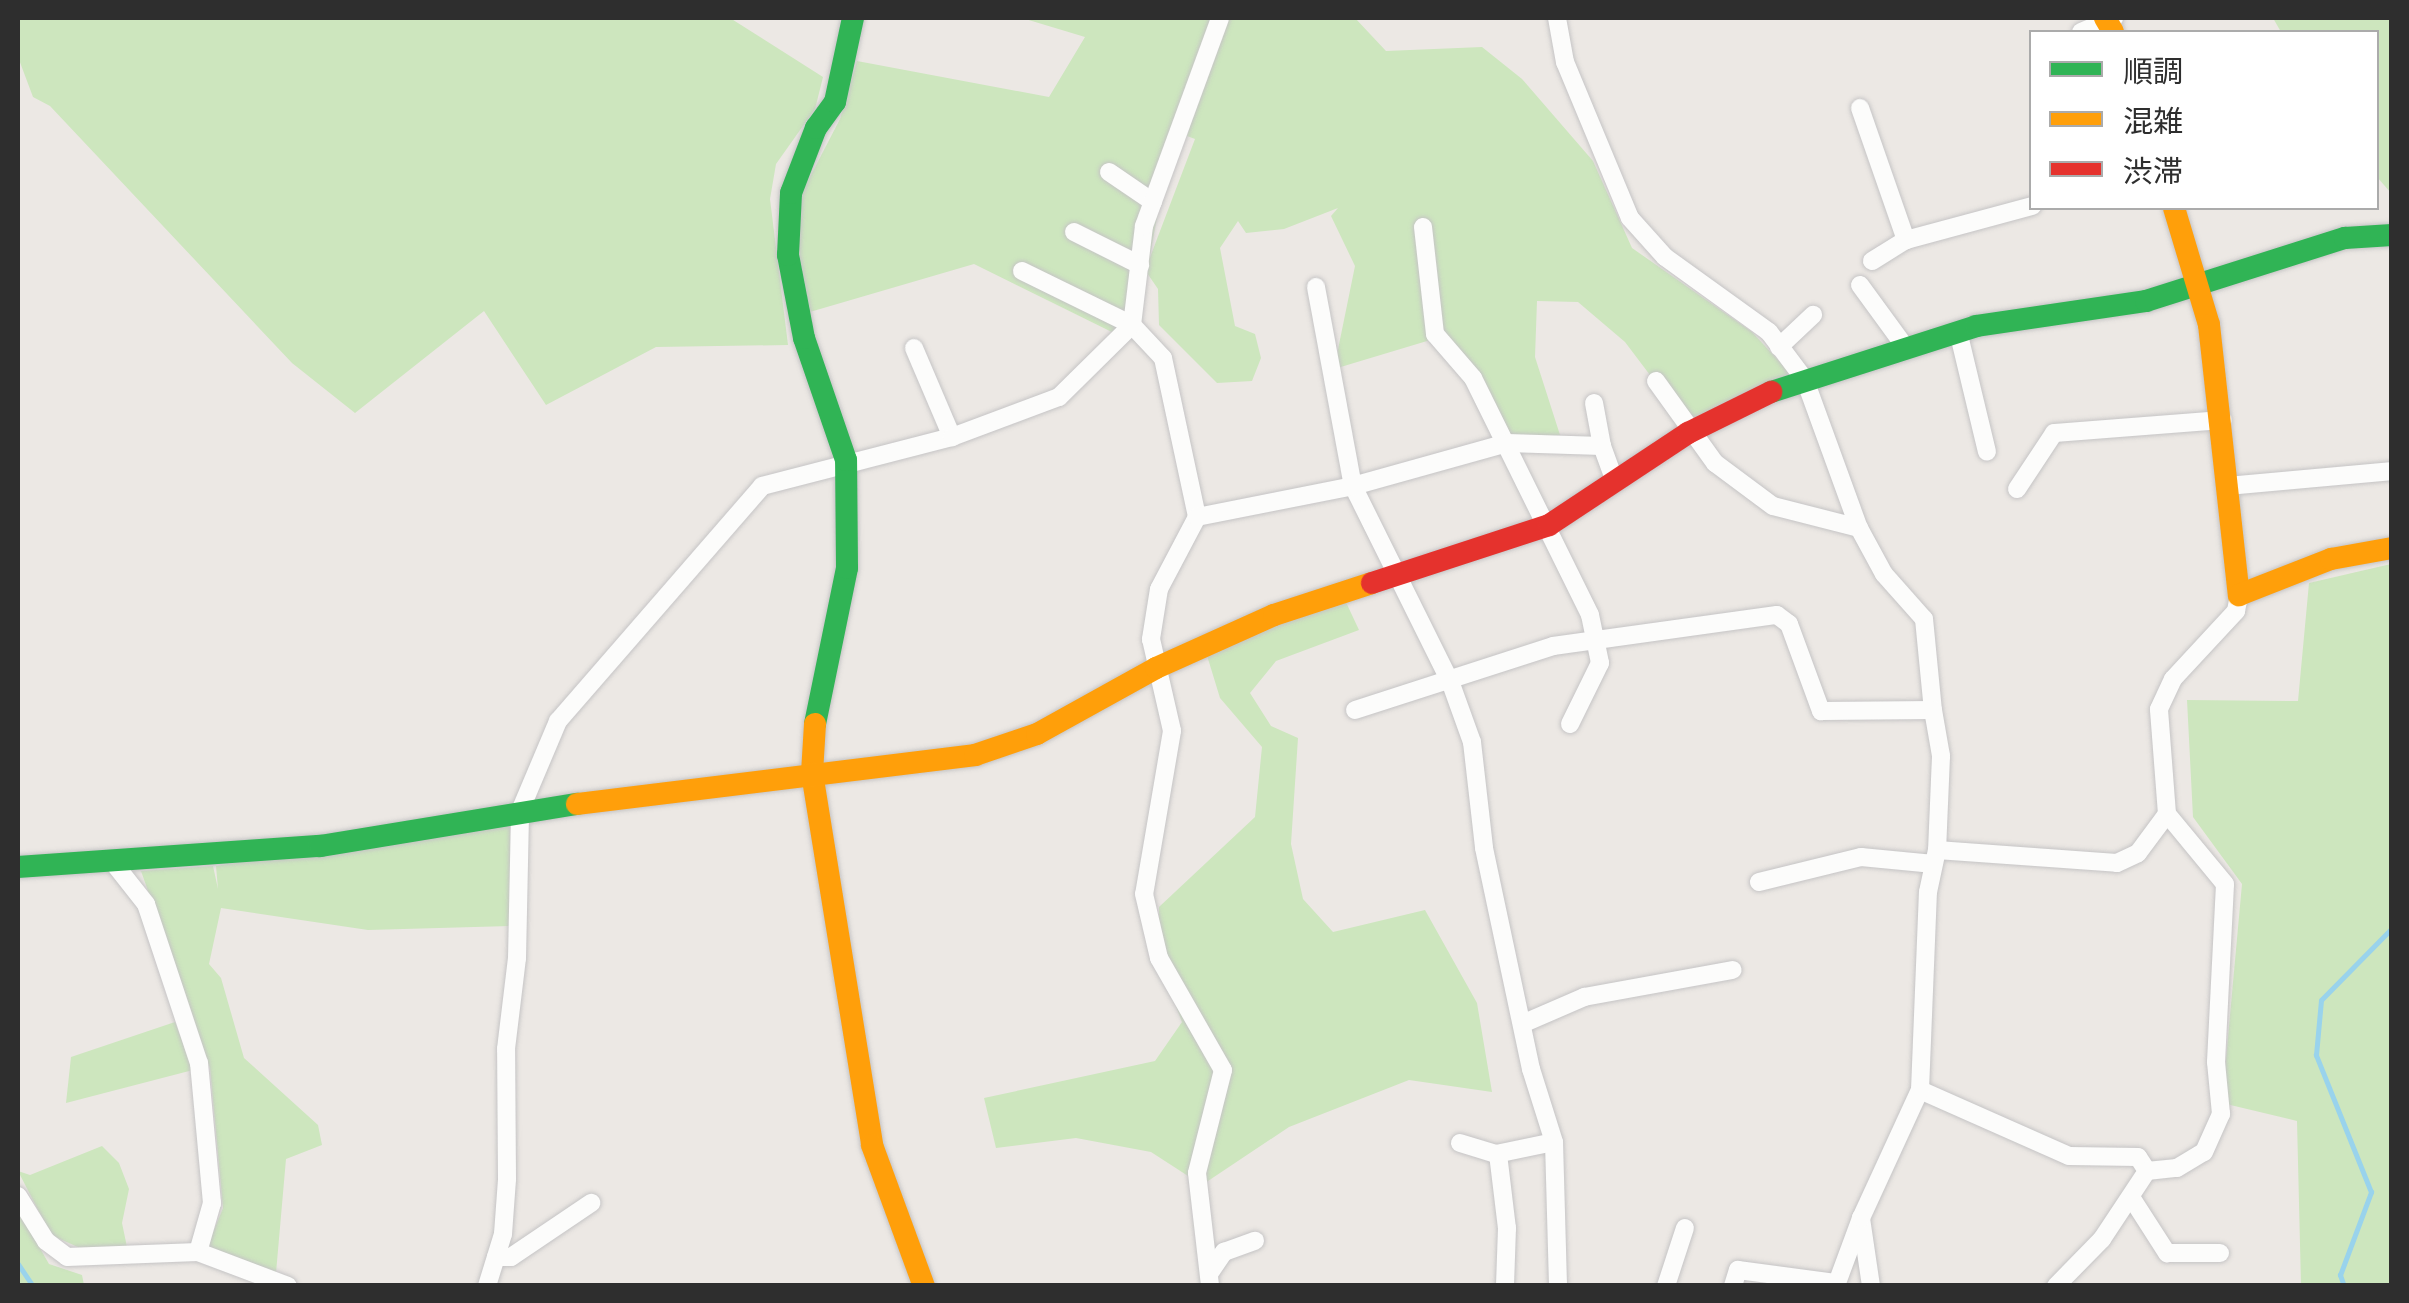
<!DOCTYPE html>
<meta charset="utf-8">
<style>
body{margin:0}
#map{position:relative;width:2409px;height:1303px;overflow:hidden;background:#ece8e4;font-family:"IBM Plex Sans","Noto Sans JP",sans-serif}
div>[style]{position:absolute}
.green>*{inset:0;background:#cde6be}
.stream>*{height:5px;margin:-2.5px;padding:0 2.5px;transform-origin:2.5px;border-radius:2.5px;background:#99d3ec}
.roads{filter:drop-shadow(0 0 2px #c5c4c5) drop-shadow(0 0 2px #c5c4c5)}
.street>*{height:18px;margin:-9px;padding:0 9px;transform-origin:9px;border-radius:9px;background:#fcfcfb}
.fast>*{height:22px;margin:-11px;padding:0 11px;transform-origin:11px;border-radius:11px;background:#30b455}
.slow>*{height:22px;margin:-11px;padding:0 11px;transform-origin:11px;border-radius:11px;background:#ff9f0a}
.jam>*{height:22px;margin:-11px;padding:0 11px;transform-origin:11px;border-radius:11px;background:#e5322d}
span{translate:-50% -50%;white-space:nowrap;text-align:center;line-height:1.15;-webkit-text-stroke:9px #fff;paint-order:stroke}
.frame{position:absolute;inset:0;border:20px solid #2e2e2e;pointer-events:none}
.legend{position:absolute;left:2029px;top:30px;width:350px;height:180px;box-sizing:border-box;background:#fff;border:2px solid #ababab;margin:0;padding:12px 18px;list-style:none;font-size:30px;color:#2e2e2e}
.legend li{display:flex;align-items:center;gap:20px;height:50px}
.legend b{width:50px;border:2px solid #ababab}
</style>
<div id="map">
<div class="green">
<div style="clip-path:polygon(18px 18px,730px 18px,823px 77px,815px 109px,776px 164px,770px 199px,788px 345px,656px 347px,546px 405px,484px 311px,355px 413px,292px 363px,50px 106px,33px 97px,18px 57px)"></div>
<div style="clip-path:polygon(1022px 18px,1212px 18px,1167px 165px,1149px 260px,1195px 139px,1187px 136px,1221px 18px,1355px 18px,1386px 51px,1482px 47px,1522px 79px,1593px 161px,1632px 248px,1752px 332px,1790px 373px,1687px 424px,1625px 342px,1578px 302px,1537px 301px,1535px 357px,1560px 435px,1503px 444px,1437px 338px,1334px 369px,1355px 266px,1331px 216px,1338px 208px,1284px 229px,1246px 233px,1238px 221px,1220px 248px,1235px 326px,1255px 334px,1261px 358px,1252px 381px,1217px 383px,1159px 325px,1158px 289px,1147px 273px,1120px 336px,974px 264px,803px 314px,797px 202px,840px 119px,857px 61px,1049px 97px,1085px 37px)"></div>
<div style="clip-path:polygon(2273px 18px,2391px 18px,2391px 193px,2377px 177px,2376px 32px,2281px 32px)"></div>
<div style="clip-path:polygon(2391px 564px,2391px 1285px,2301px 1285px,2297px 1121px,2222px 1103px,2242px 884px,2193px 817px,2187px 700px,2298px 701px,2309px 583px)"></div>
<div style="clip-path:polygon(1344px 598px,1359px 630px,1276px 661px,1250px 693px,1271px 726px,1298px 738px,1291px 844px,1303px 899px,1333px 932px,1425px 910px,1477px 1003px,1492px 1092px,1409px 1080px,1289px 1127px,1202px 1185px,1151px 1152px,1076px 1138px,996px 1148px,984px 1098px,1155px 1061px,1182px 1022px,1159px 962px,1159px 907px,1255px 817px,1262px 747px,1220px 698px,1205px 649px)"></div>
<div style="clip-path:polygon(510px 817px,511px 926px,368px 930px,221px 908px,209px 964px,221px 978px,244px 1058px,318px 1125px,322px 1145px,286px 1159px,276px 1273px,207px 1247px,223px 1208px,210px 1068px,141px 871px,213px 866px,218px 889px,216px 866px)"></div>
<div style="clip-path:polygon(175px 1022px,193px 1070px,66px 1103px,71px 1057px)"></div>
<div style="clip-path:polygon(102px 1146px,119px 1163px,129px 1189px,122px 1223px,127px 1247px,89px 1252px,51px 1235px,18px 1171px,30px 1175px)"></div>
<div style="clip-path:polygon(18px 1210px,49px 1264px,82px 1275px,84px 1285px,18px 1285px)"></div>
</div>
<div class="stream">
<div style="left:18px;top:1264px;width:27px;rotate:56deg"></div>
<div style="left:2344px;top:1286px;width:12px;rotate:-110deg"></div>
<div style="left:2340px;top:1275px;width:89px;rotate:-69.5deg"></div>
<div style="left:2371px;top:1192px;width:148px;rotate:-111.9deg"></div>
<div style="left:2316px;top:1055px;width:55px;rotate:-84.8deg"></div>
<div style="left:2321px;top:1000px;width:101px;rotate:-45.4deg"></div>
</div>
<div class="roads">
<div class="street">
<div style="left:1557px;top:18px;width:45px;rotate:79.7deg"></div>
<div style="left:1565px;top:62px;width:169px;rotate:67.4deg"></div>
<div style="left:1630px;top:218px;width:52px;rotate:48.1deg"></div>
<div style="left:1665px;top:257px;width:128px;rotate:35.8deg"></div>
<div style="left:1769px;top:332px;width:60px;rotate:53.1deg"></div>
<div style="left:1805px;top:380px;width:158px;rotate:70deg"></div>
<div style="left:1859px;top:528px;width:52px;rotate:61.5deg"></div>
<div style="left:1884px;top:574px;width:60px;rotate:48.4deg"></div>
<div style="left:1924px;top:619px;width:91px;rotate:84.4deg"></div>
<div style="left:2081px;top:32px;width:36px;rotate:-23deg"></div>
<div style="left:1860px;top:108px;width:140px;rotate:70.8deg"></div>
<div style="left:1906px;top:240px;width:131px;rotate:-15.1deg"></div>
<div style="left:1109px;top:172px;width:53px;rotate:34.3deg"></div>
<div style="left:1423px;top:227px;width:108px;rotate:83.6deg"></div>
<div style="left:1435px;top:334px;width:58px;rotate:49.2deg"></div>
<div style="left:1473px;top:378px;width:264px;rotate:63.7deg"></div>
<div style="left:1590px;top:615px;width:49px;rotate:78.2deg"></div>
<div style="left:1600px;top:663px;width:68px;rotate:116.2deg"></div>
<div style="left:1074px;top:232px;width:74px;rotate:26.6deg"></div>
<div style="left:1872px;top:261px;width:40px;rotate:-32deg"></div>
<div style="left:1022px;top:271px;width:123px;rotate:26.1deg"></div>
<div style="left:1132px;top:325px;width:45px;rotate:46.8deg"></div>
<div style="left:1163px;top:358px;width:163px;rotate:77.9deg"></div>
<div style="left:1197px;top:517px;width:81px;rotate:117.8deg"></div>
<div style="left:1159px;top:589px;width:51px;rotate:99.1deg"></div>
<div style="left:1151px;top:639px;width:94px;rotate:77.1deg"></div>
<div style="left:1172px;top:731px;width:165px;rotate:99.7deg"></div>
<div style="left:1144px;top:894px;width:66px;rotate:76.8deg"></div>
<div style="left:1159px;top:958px;width:129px;rotate:60.3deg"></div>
<div style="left:1223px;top:1070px;width:106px;rotate:104.2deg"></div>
<div style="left:1197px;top:1173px;width:114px;rotate:83.4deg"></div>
<div style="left:1860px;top:285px;width:78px;rotate:53.9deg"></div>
<div style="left:1316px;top:287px;width:202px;rotate:79.5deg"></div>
<div style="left:1353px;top:486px;width:218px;rotate:63.6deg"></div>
<div style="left:1450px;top:681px;width:65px;rotate:70.2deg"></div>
<div style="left:1472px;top:742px;width:107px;rotate:83.5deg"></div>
<div style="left:1484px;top:848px;width:226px;rotate:78deg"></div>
<div style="left:1531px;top:1069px;width:77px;rotate:72.5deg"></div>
<div style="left:1554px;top:1142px;width:144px;rotate:88.4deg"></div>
<div style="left:1958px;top:331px;width:124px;rotate:76.5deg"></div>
<div style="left:1779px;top:347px;width:47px;rotate:-43.3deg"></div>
<div style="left:914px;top:348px;width:97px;rotate:66.9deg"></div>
<div style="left:1656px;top:381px;width:101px;rotate:54.3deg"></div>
<div style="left:1715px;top:463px;width:72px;rotate:36.6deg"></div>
<div style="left:1773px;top:506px;width:89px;rotate:14.3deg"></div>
<div style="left:1594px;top:403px;width:44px;rotate:79.5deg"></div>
<div style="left:2228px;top:486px;width:165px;rotate:-5.2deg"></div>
<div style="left:2017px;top:489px;width:67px;rotate:-56.5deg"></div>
<div style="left:2054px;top:433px;width:169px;rotate:-4.4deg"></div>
<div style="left:1197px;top:517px;width:159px;rotate:-11.2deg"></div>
<div style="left:1353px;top:486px;width:160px;rotate:-15.6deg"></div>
<div style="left:1507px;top:443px;width:95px;rotate:1.8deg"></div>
<div style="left:1602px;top:446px;width:38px;rotate:70deg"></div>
<div style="left:1355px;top:710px;width:208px;rotate:-17.9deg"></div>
<div style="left:1553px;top:646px;width:226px;rotate:-7.9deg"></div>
<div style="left:1777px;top:615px;width:15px;rotate:37deg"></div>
<div style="left:1789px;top:624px;width:93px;rotate:69.8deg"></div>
<div style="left:1821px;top:711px;width:112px;rotate:-0.5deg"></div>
<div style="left:1933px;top:710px;width:47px;rotate:80.1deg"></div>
<div style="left:1941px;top:756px;width:94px;rotate:92.4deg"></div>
<div style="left:112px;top:861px;width:55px;rotate:51.7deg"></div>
<div style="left:146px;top:904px;width:168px;rotate:71.6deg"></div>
<div style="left:199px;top:1063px;width:141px;rotate:84.7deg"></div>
<div style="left:212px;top:1203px;width:51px;rotate:105.9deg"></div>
<div style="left:1759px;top:882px;width:105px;rotate:-13.8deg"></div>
<div style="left:1861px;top:857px;width:73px;rotate:5.5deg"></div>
<div style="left:1522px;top:1024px;width:68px;rotate:-23.5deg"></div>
<div style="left:1584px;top:997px;width:151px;rotate:-10.3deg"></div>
<div style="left:1920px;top:1090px;width:163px;rotate:23.9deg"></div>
<div style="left:2069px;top:1156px;width:69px;rotate:0.8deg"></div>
<div style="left:2138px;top:1157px;width:17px;rotate:57deg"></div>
<div style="left:1460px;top:1143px;width:38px;rotate:17deg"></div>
<div style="left:1496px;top:1154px;width:59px;rotate:-11.7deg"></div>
<div style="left:1498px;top:1154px;width:75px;rotate:83.1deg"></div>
<div style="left:1507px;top:1228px;width:58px;rotate:92deg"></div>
<div style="left:18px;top:1196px;width:53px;rotate:58.1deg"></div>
<div style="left:46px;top:1241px;width:26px;rotate:37deg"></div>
<div style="left:67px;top:1257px;width:131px;rotate:-2.2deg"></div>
<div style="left:198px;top:1252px;width:96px;rotate:20.7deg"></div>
<div style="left:2131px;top:1197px;width:67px;rotate:57.3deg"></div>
<div style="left:2167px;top:1253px;width:53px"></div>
<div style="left:496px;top:1257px;width:15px"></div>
<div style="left:511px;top:1257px;width:97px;rotate:-34deg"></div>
<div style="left:1209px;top:1274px;width:27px;rotate:-56deg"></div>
<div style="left:1224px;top:1252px;width:33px;rotate:-20deg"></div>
<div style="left:487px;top:1286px;width:54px;rotate:-72.9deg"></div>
<div style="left:503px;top:1234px;width:55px;rotate:-85.8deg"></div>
<div style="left:507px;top:1179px;width:130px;rotate:-90.4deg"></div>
<div style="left:506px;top:1049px;width:92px;rotate:-83.1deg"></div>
<div style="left:517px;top:958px;width:147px;rotate:-88.8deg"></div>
<div style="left:520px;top:811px;width:98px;rotate:-67.1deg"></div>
<div style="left:558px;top:721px;width:311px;rotate:-49deg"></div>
<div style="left:762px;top:486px;width:196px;rotate:-14.5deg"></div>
<div style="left:952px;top:437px;width:114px;rotate:-20.5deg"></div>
<div style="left:1059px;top:397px;width:103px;rotate:-44.6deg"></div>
<div style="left:1132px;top:325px;width:100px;rotate:-83.1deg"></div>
<div style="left:1144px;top:226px;width:221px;rotate:-69.9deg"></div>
<div style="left:1666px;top:1286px;width:61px;rotate:-71.9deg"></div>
<div style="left:1733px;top:1286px;width:17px;rotate:-73deg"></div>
<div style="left:1738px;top:1270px;width:100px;rotate:7.5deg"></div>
<div style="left:1837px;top:1283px;width:69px;rotate:-69.7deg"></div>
<div style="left:1871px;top:1286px;width:69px;rotate:-98.4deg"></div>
<div style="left:1861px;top:1218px;width:141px;rotate:-65.3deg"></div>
<div style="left:1920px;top:1090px;width:198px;rotate:-87.7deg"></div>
<div style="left:1928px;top:892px;width:43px;rotate:-77.9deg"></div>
<div style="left:1937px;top:850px;width:180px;rotate:4.1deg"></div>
<div style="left:2117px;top:863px;width:23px;rotate:-25deg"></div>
<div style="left:2138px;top:853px;width:49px;rotate:-53.4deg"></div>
<div style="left:2167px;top:814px;width:105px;rotate:-94.4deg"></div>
<div style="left:2159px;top:709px;width:33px;rotate:-65deg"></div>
<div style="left:2173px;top:679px;width:93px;rotate:-47.2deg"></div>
<div style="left:2236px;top:611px;width:16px;rotate:-79deg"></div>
<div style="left:2056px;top:1286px;width:66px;rotate:-45.6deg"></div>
<div style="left:2102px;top:1239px;width:82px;rotate:-56.5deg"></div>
<div style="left:2147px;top:1171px;width:30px;rotate:-6deg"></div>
<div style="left:2177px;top:1168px;width:31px;rotate:-31deg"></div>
<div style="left:2204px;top:1152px;width:42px;rotate:-65.9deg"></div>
<div style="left:2221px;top:1114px;width:52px;rotate:-95.5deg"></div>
<div style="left:2216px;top:1062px;width:178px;rotate:-87.1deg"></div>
<div style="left:2225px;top:884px;width:91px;rotate:-129.6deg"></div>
</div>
<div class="fast">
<div style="left:1771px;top:392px;width:215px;rotate:-17.8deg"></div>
<div style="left:1976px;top:326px;width:172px;rotate:-8.4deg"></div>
<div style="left:2146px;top:301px;width:209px;rotate:-17.6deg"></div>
<div style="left:2345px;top:238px;width:47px;rotate:-3.7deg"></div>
<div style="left:815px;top:724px;width:159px;rotate:-78.4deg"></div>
<div style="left:847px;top:568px;width:108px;rotate:-90.5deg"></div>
<div style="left:846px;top:460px;width:129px;rotate:-109deg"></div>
<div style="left:804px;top:338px;width:85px;rotate:-100.9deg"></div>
<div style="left:788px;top:255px;width:62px;rotate:-87.2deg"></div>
<div style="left:791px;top:193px;width:70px;rotate:-69deg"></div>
<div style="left:816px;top:128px;width:32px;rotate:-54deg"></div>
<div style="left:835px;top:102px;width:86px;rotate:-77.9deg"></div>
<div style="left:18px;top:867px;width:303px;rotate:-4deg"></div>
<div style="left:320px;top:846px;width:260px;rotate:-9.3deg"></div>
</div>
<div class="slow">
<div style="left:2105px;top:18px;width:16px;rotate:60deg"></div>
<div style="left:2174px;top:208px;width:122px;rotate:73.3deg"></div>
<div style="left:2209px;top:325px;width:272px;rotate:83.7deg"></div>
<div style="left:2239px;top:595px;width:99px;rotate:-21.4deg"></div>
<div style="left:2331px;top:559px;width:62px;rotate:-10.2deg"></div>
<div style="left:815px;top:724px;width:49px;rotate:93.5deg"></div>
<div style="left:812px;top:773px;width:377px;rotate:80.8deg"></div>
<div style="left:872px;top:1145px;width:150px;rotate:69.8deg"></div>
<div style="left:577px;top:804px;width:401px;rotate:-7deg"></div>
<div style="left:975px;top:755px;width:65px;rotate:-18.7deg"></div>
<div style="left:1037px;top:734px;width:136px;rotate:-29deg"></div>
<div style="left:1156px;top:668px;width:129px;rotate:-24.2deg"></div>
<div style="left:1274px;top:615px;width:103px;rotate:-18.1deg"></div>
</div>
<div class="jam">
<div style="left:1372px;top:583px;width:186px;rotate:-18.1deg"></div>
<div style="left:1549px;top:525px;width:167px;rotate:-33.5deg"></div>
<div style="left:1688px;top:433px;width:93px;rotate:-26.3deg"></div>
</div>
</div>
<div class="frame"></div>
<ul class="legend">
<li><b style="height:12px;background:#30b455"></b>順調</li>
<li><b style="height:12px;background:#ff9f0a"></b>混雑</li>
<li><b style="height:12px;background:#e5322d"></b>渋滞</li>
</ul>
</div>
